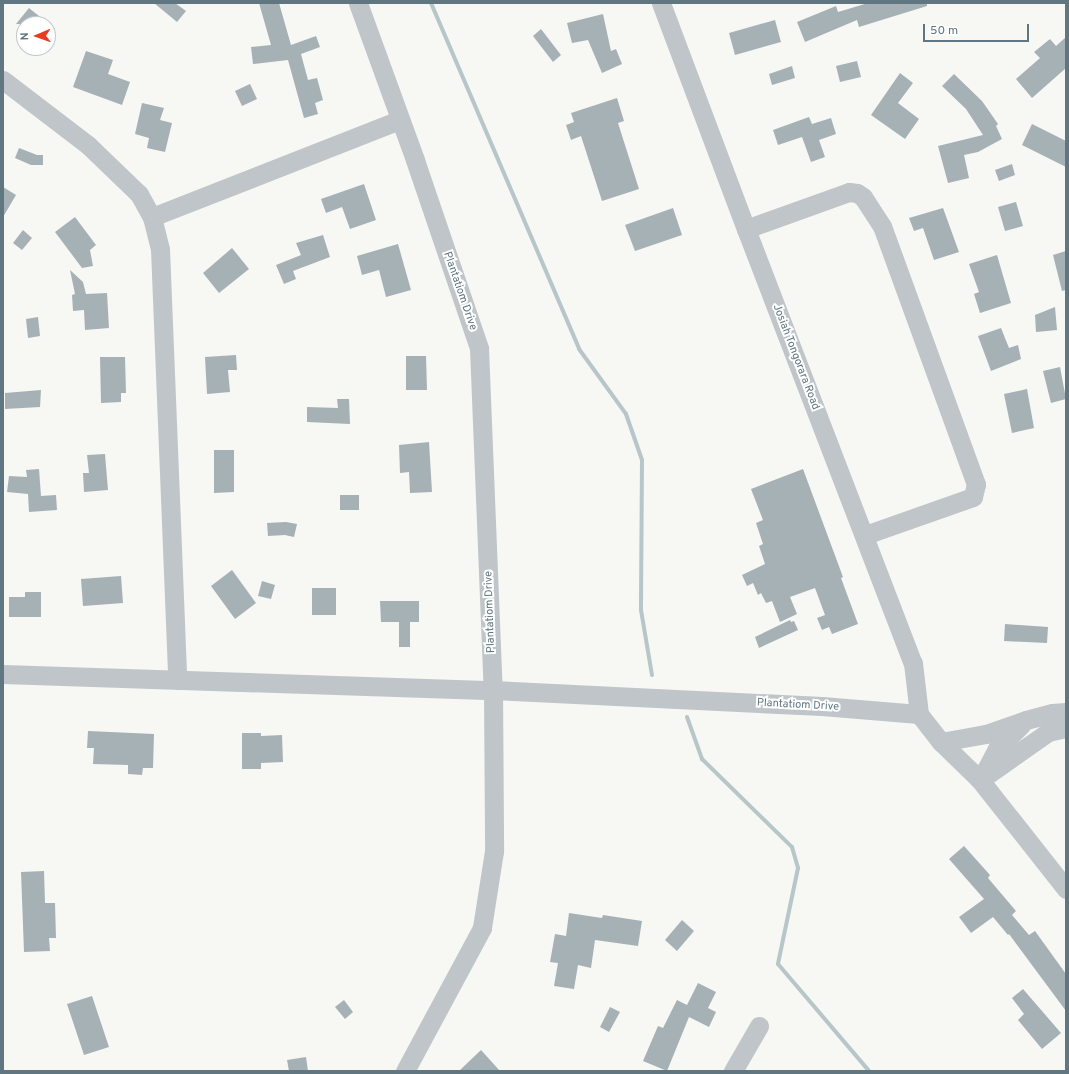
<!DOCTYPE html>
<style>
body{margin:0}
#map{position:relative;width:1069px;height:1074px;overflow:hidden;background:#f7f7f4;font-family:Overpass,sans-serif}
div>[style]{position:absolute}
.stream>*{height:4px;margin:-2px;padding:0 2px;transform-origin:2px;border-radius:2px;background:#b6c6c9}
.building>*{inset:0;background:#a6b1b6}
.minor>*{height:19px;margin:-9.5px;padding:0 9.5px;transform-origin:9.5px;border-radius:9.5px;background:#bfc5c8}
span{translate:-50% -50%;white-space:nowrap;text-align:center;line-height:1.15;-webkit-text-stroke:4px #fff;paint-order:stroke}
.street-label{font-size:11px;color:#607680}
.frame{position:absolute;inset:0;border:4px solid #607680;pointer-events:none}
.north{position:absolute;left:16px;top:16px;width:40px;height:40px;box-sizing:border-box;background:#fff;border:1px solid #bfc8cc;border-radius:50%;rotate:268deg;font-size:11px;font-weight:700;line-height:16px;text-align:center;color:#607680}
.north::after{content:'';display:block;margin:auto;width:14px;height:18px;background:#eb391f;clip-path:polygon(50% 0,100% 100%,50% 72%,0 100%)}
.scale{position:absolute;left:923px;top:24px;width:106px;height:18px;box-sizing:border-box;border:2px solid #607680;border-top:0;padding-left:5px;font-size:12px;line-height:14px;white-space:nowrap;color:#607680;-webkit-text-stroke:3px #fff;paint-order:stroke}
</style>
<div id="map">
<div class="stream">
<div style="left:431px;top:3px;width:376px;rotate:66.8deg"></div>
<div style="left:579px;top:349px;width:80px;rotate:54.1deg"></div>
<div style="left:626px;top:414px;width:49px;rotate:70.8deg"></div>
<div style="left:642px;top:460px;width:150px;rotate:90.4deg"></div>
<div style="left:641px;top:610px;width:66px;rotate:80.4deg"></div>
<div style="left:687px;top:717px;width:45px;rotate:70.3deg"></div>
<div style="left:702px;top:759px;width:126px;rotate:44.4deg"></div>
<div style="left:792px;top:847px;width:22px;rotate:74deg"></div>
<div style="left:798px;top:868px;width:98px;rotate:101.8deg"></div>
<div style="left:778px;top:964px;width:140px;rotate:49.6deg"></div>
</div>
<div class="building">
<div style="clip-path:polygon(154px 3px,175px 3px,186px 11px,177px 22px)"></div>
<div style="clip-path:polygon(259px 3px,279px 3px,291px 45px,316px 36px,320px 47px,301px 54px,308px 80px,317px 78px,323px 100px,315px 103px,318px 114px,304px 118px,288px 60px,253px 64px,251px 47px,271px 45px)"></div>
<div style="clip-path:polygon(868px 3px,927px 3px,927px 6px,859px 27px,857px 20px,805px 42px,797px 22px,836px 6px,838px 12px)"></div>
<div style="clip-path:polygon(29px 8px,49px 24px,16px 24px)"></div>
<div style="clip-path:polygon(603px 14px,611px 51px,616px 49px,622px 64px,602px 73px,588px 40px,572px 43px,567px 23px)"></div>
<div style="clip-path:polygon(775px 20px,781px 42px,735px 55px,729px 33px)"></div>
<div style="clip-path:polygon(541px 29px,561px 55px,553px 62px,533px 36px)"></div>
<div style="clip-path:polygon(1066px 37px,1066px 68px,1032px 98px,1016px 79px,1040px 58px,1034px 52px,1050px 39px,1056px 46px)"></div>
<div style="clip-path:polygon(86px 51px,113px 60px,108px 74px,130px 82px,122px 105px,73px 87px)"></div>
<div style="clip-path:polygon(857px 61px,861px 77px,840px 82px,836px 66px)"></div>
<div style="clip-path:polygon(792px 66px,795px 78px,772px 85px,769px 74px)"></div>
<div style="clip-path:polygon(900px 73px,913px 83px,898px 103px,919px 119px,905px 139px,871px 115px)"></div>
<div style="clip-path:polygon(954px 74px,982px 101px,998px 124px,996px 126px,1002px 139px,978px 152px,964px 155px,969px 178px,948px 183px,938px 146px,983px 135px,966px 109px,942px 86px)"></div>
<div style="clip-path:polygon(250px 84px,257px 99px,242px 106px,235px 91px)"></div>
<div style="clip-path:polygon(617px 98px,624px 121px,618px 123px,639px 189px,602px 201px,581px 136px,571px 140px,566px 125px,574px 122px,571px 113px)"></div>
<div style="clip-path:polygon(142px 103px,164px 108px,160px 120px,172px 123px,165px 152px,147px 148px,149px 138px,135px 134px)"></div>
<div style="clip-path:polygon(809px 117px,812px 124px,831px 118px,836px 134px,819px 140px,825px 157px,811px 162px,802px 137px,778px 145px,773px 130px)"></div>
<div style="clip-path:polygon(1032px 124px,1066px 141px,1066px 167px,1022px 145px)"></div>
<div style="clip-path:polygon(19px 148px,37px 155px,43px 155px,43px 165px,31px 165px,15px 158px)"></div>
<div style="clip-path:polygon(1012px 164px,1015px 175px,999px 181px,995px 170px)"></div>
<div style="clip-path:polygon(364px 184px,376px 220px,350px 229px,342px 207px,326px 213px,321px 199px)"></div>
<div style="clip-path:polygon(3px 187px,16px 195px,3px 217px)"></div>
<div style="clip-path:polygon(1016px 202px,1023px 226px,1005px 231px,998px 207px)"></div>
<div style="clip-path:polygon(673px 208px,682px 235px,635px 251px,625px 225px)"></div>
<div style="clip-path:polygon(943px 208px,959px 252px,934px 260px,923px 228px,914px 231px,909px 218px)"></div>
<div style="clip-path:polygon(75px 217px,96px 245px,90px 250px,93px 266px,82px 268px,55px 232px)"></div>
<div style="clip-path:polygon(23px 230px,32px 238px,22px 250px,13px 243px)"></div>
<div style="clip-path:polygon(323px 235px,330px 257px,293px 271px,296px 279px,284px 284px,276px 265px,301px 255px,296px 243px)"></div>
<div style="clip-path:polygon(398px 244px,411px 290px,386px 297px,379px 270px,362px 275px,357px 256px)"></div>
<div style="clip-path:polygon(232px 248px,249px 269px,219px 293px,203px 273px)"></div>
<div style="clip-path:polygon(1066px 251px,1066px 290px,1062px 291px,1053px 255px)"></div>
<div style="clip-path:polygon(997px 255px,1011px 303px,980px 313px,974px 294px,979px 292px,969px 264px)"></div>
<div style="clip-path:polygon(70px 270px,83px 282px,86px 294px,107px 293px,109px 328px,85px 330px,84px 310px,73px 311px,72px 295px,75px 294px)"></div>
<div style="clip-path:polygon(1055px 307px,1057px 330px,1036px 332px,1035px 315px)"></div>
<div style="clip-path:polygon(38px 317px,40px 336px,28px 338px,26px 319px)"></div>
<div style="clip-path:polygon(1001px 328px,1009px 348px,1018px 345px,1021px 359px,991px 371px,978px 336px)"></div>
<div style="clip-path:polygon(236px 355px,237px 370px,228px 370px,230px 392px,207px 394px,205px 357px)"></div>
<div style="clip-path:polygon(406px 356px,426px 356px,427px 390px,406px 390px)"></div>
<div style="clip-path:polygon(100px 357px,125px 357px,126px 393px,121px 393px,121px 402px,101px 403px)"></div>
<div style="clip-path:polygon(1060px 367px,1066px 399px,1051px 403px,1043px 371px)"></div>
<div style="clip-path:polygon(1027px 389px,1034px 428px,1012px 433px,1004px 394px)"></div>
<div style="clip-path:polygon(41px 390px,40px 407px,5px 409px,5px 393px)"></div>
<div style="clip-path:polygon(337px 399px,349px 399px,350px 424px,307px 422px,307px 407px,338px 408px)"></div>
<div style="clip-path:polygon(429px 442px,432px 492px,410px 493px,409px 472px,400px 473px,399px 445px)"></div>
<div style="clip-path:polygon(214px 450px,234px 450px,234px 492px,214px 493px)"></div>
<div style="clip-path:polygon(105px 454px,108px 490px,84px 492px,83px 473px,89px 473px,87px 455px)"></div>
<div style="clip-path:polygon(39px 469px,41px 496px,56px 495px,57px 510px,29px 512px,28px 494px,7px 492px,9px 476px,27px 477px,26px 470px)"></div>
<div style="clip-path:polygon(803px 469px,843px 577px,841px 578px,858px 624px,832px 634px,829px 627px,822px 630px,817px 618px,825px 615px,815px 588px,790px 597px,797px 614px,780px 622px,772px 601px,766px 603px,761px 593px,758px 595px,753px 583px,747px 586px,742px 575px,765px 564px,759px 546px,763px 544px,756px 523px,763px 520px,751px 489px)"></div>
<div style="clip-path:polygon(340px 495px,359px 495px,359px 510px,340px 510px)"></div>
<div style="clip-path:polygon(286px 522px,297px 524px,294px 537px,285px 535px,268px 536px,267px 523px)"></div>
<div style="clip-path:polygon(232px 570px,256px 603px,235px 619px,211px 586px)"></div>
<div style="clip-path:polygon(121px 576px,123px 603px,83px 606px,81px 579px)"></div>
<div style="clip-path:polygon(262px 581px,275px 585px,271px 599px,258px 596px)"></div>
<div style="clip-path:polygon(312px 588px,336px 588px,336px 615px,312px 615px)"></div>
<div style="clip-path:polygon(25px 592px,41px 592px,41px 617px,9px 617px,9px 597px,25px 597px)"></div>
<div style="clip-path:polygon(380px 601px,419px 601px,419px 622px,410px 622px,410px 647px,399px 647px,399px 622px,381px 622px)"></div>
<div style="clip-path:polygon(790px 620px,791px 622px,794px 621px,798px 630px,759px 648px,755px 637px)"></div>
<div style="clip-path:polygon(1005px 624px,1048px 627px,1047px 643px,1004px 641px)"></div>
<div style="clip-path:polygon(88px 731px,154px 734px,153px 768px,143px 768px,142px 775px,128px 774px,128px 765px,93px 764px,94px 748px,87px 748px)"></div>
<div style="clip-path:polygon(242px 733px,261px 733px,261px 736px,282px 735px,283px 762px,261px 763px,261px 769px,242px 769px)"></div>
<div style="clip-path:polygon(964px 846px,990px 875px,988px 878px,1016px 911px,1012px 915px,1029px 935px,1035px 931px,1066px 974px,1066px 1011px,1009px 934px,1008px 935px,993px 917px,971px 933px,959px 917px,984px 899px,949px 859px)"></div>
<div style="clip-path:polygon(44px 871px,45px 903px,55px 903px,56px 938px,49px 938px,50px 951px,24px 952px,21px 872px)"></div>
<div style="clip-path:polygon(569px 913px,602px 918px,603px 915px,642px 921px,638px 946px,595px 940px,591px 968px,578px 965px,574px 989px,554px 986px,558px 963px,550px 962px,555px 934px,566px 936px)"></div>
<div style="clip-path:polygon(682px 920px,694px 931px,677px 951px,665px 940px)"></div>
<div style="clip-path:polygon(698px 983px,716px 992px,708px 1008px,716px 1012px,709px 1027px,689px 1017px,667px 1071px,643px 1061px,658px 1026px,663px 1028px,677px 1000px,687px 1005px)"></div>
<div style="clip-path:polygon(1023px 989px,1061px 1033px,1042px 1049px,1018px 1020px,1024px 1014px,1012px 998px)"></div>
<div style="clip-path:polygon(92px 996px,109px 1047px,84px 1055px,67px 1004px)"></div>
<div style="clip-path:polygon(344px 1000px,353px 1012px,345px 1019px,335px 1007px)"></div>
<div style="clip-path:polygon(610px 1007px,620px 1012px,609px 1032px,600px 1027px)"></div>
<div style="clip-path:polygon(481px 1050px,500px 1071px,459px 1071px)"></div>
<div style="clip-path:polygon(306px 1057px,308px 1071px,289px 1071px,287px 1060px)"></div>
</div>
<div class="minor">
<div style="left:358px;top:3px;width:167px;rotate:70deg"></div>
<div style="left:415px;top:160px;width:199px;rotate:71.2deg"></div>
<div style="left:479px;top:348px;width:342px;rotate:87.7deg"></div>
<div style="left:493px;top:690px;width:161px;rotate:89.6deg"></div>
<div style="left:494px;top:851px;width:78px;rotate:98.9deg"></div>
<div style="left:482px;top:928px;width:162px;rotate:118.3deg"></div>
<div style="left:661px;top:3px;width:241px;rotate:69.4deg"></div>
<div style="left:746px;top:229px;width:465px;rotate:69deg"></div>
<div style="left:913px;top:663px;width:51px;rotate:83.3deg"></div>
<div style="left:3px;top:80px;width:107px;rotate:37.4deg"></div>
<div style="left:88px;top:145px;width:71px;rotate:43.9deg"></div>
<div style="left:139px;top:194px;width:26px;rotate:61deg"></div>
<div style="left:152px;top:217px;width:33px;rotate:76deg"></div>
<div style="left:160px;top:249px;width:431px;rotate:87.7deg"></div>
<div style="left:152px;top:217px;width:266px;rotate:-21.4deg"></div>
<div style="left:746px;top:229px;width:109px;rotate:-19.8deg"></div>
<div style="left:849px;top:192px;width:8px;rotate:7deg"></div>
<div style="left:857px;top:193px;width:7px;rotate:34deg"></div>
<div style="left:863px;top:197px;width:35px;rotate:57deg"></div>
<div style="left:882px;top:226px;width:275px;rotate:70deg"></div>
<div style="left:976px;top:484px;width:13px;rotate:103deg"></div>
<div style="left:973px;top:497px;width:114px;rotate:160.6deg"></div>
<div style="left:3px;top:674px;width:490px;rotate:1.9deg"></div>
<div style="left:493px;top:690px;width:329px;rotate:2.8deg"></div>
<div style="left:822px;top:706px;width:97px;rotate:4.7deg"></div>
<div style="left:919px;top:714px;width:36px;rotate:52deg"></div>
<div style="left:941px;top:742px;width:54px;rotate:44.3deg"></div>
<div style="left:980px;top:780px;width:139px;rotate:51.7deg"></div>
<div style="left:941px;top:742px;width:46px;rotate:-10.1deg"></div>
<div style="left:986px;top:734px;width:42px;rotate:-19.3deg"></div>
<div style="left:1026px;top:720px;width:27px;rotate:-15deg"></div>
<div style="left:1052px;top:713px;width:14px;rotate:-4deg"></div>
<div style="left:982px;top:777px;width:32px;rotate:-62deg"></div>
<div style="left:997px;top:749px;width:35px;rotate:-45deg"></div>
<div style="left:980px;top:780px;width:83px;rotate:-35.2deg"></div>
<div style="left:1048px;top:732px;width:18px;rotate:-13deg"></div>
<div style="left:733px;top:1071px;width:52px;rotate:-60deg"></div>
</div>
<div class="street-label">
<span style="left:460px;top:291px;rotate:71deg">Plantatiom Drive</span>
<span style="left:796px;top:357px;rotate:69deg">Josiah Tongorara Road</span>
<span style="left:490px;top:612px;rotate:-92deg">Plantatiom Drive</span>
<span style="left:798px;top:705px;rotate:3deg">Plantatiom Drive</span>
</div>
<div class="frame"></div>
<div class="north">N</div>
<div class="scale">50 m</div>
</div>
